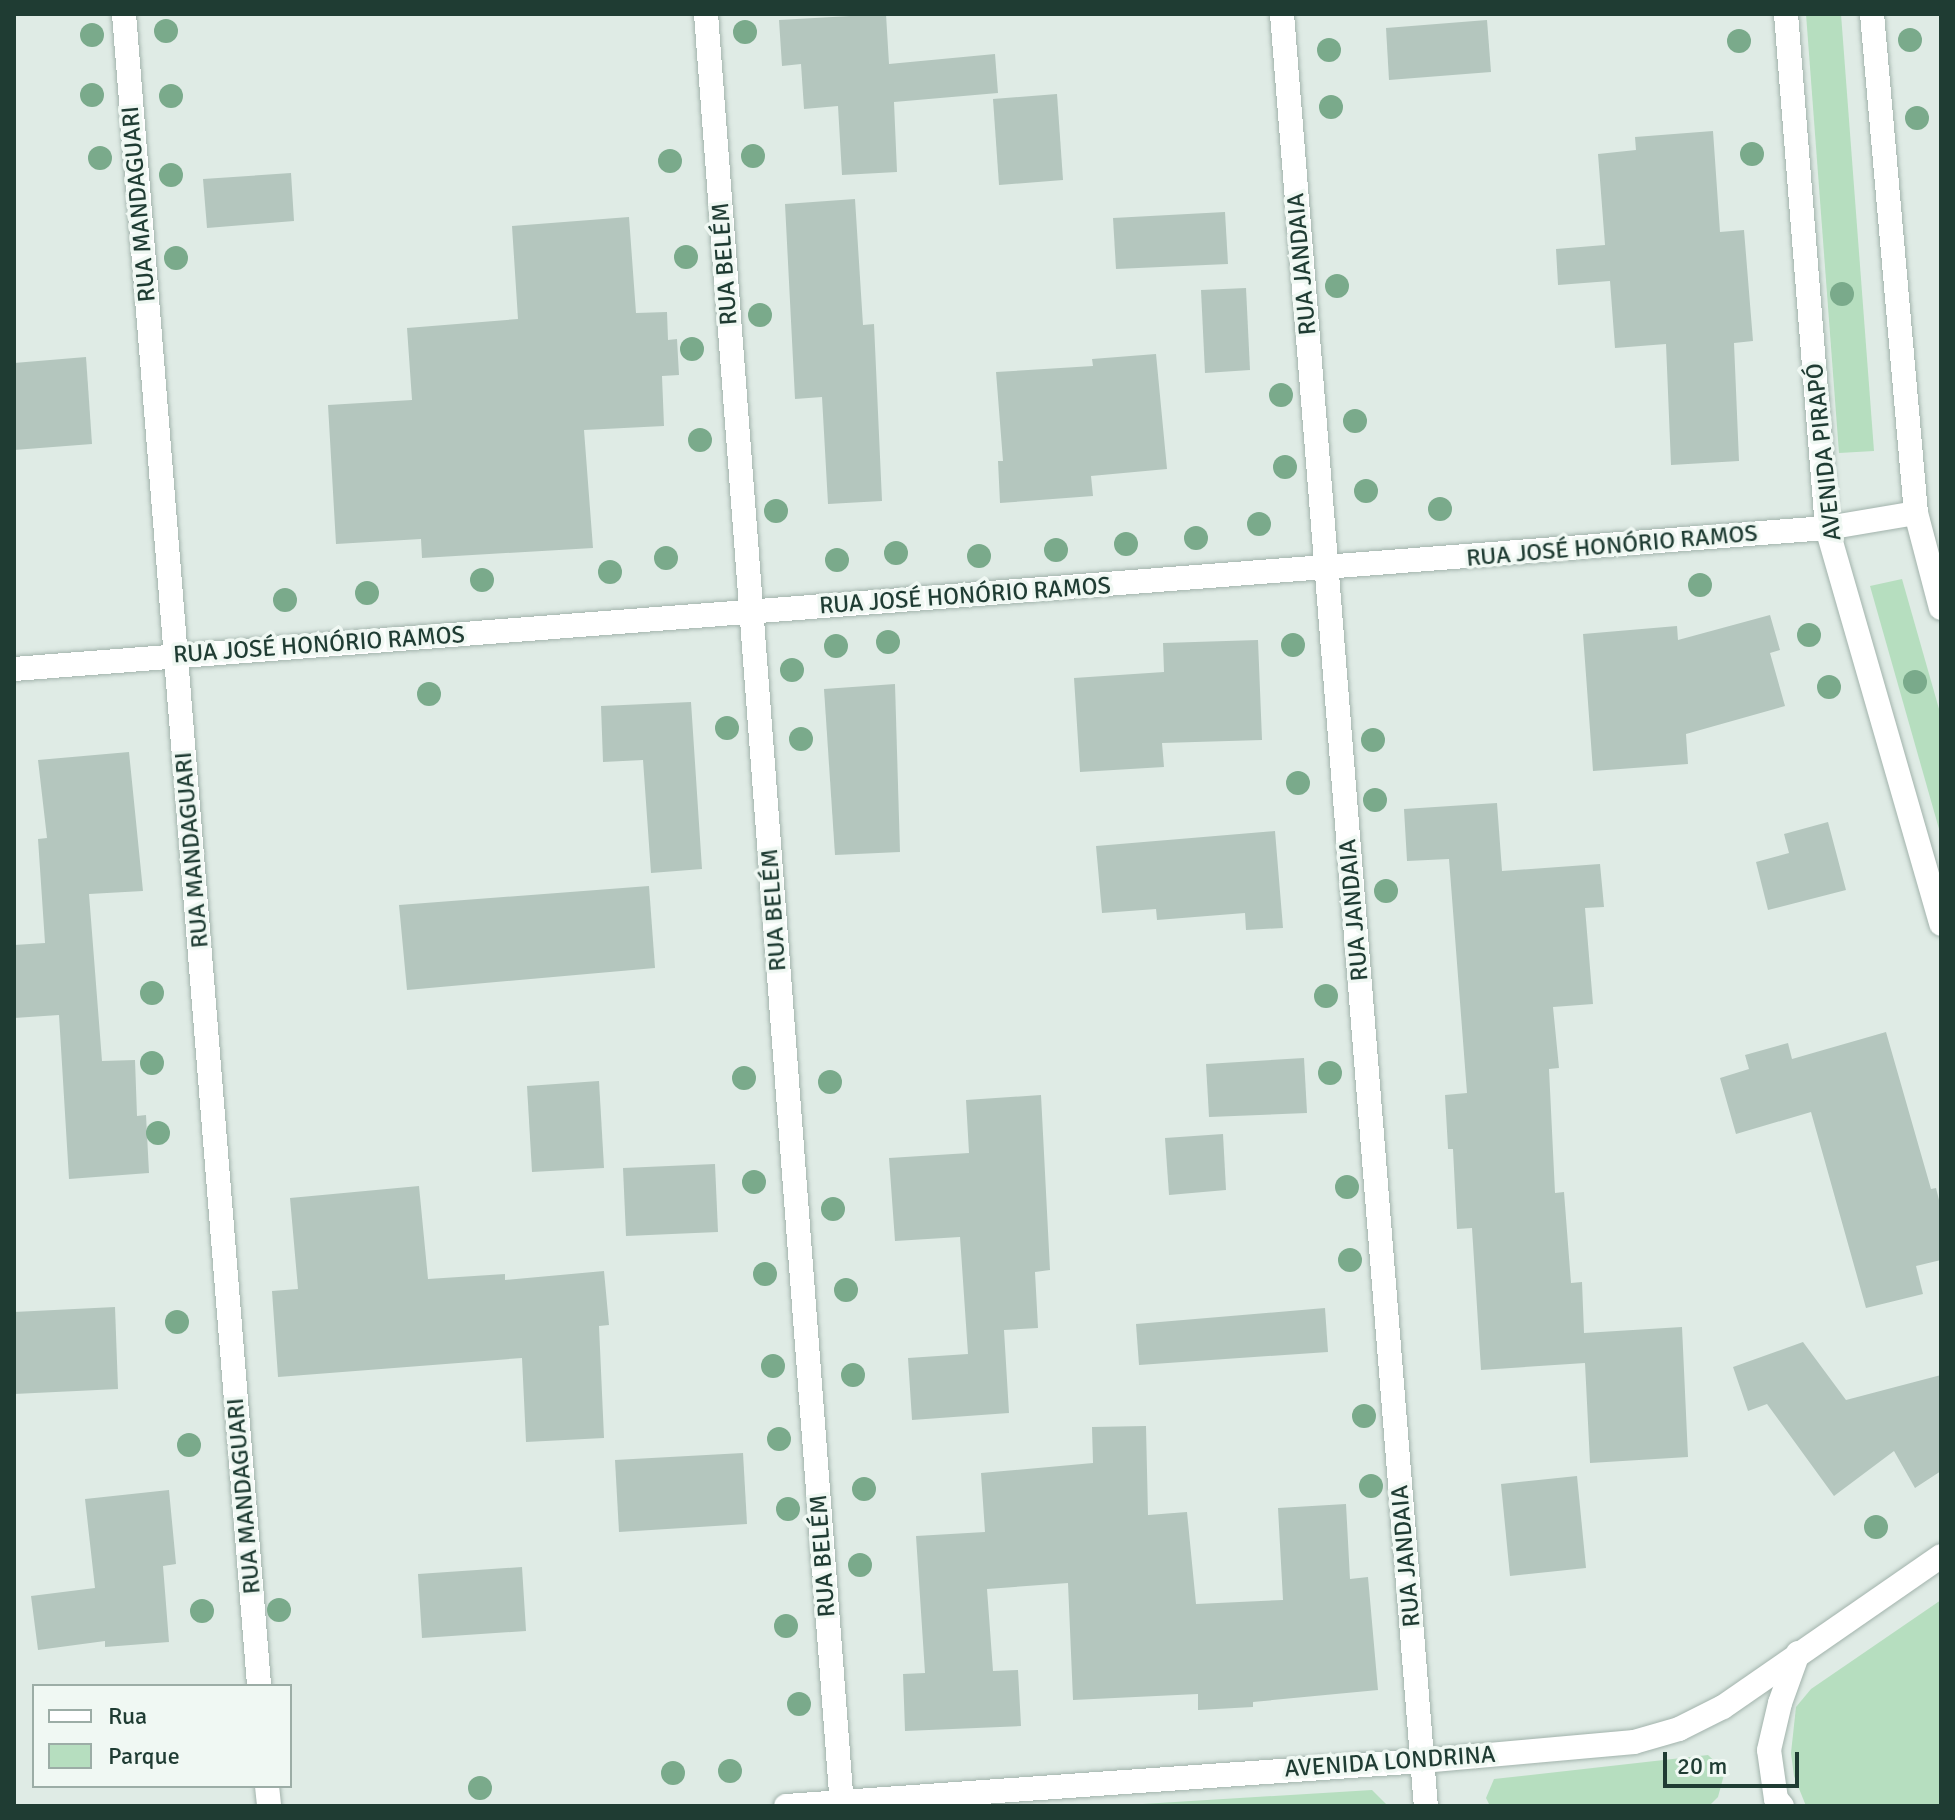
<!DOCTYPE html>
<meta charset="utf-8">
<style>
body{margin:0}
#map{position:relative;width:1955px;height:1820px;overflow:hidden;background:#dfebe5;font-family:Signika,sans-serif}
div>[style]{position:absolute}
.green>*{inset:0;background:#b6debf}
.building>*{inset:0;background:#b4c6be}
.roads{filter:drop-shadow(0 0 2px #a2b3ac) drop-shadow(0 0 2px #a2b3ac)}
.street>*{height:24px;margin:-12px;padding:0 12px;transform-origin:12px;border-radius:12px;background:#fff}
.secondary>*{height:24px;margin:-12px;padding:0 12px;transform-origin:12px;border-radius:12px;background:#fff}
.trees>*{width:24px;height:24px;margin:-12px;border-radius:50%;background:#7aaa8b}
span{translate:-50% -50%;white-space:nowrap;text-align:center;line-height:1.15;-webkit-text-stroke:7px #f0f8f3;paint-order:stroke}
.street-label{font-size:24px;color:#1f3c33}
.frame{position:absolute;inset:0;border:16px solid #1f3c33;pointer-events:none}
.legend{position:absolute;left:32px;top:1684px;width:260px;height:104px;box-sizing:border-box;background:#f0f8f3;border:2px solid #9cada6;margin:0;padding:10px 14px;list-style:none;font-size:24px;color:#1f3c33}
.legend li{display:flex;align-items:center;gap:16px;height:40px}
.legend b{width:40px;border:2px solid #9cada6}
.scale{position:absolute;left:1663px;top:1752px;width:136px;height:36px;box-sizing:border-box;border:4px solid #1f3c33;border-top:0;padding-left:10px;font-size:24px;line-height:28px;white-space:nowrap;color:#1f3c33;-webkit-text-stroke:6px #f0f8f3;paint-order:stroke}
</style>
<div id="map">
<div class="green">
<div style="clip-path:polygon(1806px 14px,1841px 14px,1874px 451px,1839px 453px)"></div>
<div style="clip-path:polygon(1902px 579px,1941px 716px,1941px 836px,1870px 586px)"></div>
<div style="clip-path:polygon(1941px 1600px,1941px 1806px,1806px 1806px,1794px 1776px,1791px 1753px,1796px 1707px,1811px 1689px)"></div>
<div style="clip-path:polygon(1708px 1755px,1725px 1771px,1718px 1797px,1709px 1806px,1490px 1806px,1486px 1798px,1494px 1779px)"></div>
<div style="clip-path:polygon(1372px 1790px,1388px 1806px,1110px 1806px)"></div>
</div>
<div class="building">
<div style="clip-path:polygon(886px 14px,889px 64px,995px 54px,998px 93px,894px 102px,897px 172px,842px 175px,838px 106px,804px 109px,801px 64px,782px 66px,779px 20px)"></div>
<div style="clip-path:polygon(1487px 20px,1491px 72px,1389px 80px,1386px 28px)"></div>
<div style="clip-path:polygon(1057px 94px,1063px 180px,999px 185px,993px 99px)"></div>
<div style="clip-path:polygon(1713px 131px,1720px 232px,1744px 230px,1753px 341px,1734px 343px,1739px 461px,1671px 465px,1666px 344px,1615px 348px,1610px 281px,1558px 285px,1556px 249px,1605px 245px,1598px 154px,1636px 150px,1635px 137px)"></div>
<div style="clip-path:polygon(291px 173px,294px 221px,207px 228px,203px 179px)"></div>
<div style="clip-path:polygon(855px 199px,863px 325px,874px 324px,882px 501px,828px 504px,822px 397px,795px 399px,785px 204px)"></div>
<div style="clip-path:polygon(1225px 212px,1228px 264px,1116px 269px,1113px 218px)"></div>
<div style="clip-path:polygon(629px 217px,636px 313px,667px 312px,668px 340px,677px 339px,679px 375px,662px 376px,664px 426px,584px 430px,593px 548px,422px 558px,421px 539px,336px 544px,328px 405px,412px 400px,407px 328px,518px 319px,512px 226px)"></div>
<div style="clip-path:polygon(1246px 288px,1250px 370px,1205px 373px,1201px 290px)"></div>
<div style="clip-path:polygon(1156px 354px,1167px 469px,1091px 476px,1093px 496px,1000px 503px,998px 461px,1003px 461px,996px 372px,1093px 366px,1092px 359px)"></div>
<div style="clip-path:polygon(86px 357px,92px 444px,14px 450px,14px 363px)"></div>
<div style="clip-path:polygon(1770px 615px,1780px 650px,1770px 653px,1785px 706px,1686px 734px,1688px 764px,1593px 771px,1583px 634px,1677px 626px,1678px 640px)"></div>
<div style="clip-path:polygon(1258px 640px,1262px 740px,1162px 743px,1164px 767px,1080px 772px,1074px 678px,1164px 672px,1163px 643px)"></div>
<div style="clip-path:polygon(895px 684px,900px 852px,835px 855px,824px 689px)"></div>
<div style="clip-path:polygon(691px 702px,702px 869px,651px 873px,643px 760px,603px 762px,601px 706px)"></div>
<div style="clip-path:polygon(129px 752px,143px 891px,89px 894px,102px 1061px,135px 1060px,137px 1116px,146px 1115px,149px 1173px,69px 1179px,59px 1015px,14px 1018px,14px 945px,45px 943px,38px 839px,47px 838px,38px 760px)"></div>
<div style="clip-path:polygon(1497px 803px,1502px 871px,1600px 864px,1604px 907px,1585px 908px,1593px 1004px,1553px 1007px,1559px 1068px,1549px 1069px,1555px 1193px,1564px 1192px,1571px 1283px,1582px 1282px,1584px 1333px,1682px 1327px,1688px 1457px,1590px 1463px,1585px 1363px,1481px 1370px,1472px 1228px,1457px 1229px,1453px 1149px,1448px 1149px,1445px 1095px,1467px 1093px,1449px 859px,1407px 861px,1404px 809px)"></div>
<div style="clip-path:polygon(1828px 822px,1846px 890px,1768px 910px,1756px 862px,1789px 853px,1784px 834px)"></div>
<div style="clip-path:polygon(1275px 831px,1283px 928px,1246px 930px,1245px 913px,1157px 920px,1156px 909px,1102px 913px,1096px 846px)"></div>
<div style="clip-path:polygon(649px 886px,655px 968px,407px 990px,399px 905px)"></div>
<div style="clip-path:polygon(1886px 1032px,1931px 1189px,1936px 1188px,1941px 1208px,1941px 1260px,1916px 1266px,1923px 1294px,1866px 1308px,1811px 1112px,1736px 1134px,1720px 1078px,1749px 1069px,1745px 1055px,1788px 1043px,1792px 1059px)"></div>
<div style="clip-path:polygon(1304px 1058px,1307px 1113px,1209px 1117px,1206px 1064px)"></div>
<div style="clip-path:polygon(599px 1081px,604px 1168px,532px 1172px,527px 1086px)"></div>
<div style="clip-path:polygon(1041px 1095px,1050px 1270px,1035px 1272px,1038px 1328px,1004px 1330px,1009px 1413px,912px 1420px,908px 1358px,968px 1354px,960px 1237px,895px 1241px,889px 1158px,969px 1153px,966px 1100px)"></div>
<div style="clip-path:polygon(1223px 1134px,1226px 1190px,1169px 1195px,1165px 1138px)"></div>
<div style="clip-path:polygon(715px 1164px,718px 1232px,626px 1236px,623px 1168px)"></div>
<div style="clip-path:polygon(419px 1186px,428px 1279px,505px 1274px,505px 1280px,604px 1271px,609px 1325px,599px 1326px,604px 1438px,526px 1442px,522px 1358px,278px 1377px,272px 1291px,298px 1289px,290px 1198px)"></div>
<div style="clip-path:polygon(115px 1307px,118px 1389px,14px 1394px,14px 1312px)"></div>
<div style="clip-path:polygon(1325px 1308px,1328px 1352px,1139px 1365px,1136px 1324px)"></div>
<div style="clip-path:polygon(1803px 1342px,1846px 1400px,1941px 1375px,1941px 1471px,1915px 1488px,1894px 1451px,1834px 1496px,1767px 1404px,1748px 1411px,1733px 1367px)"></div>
<div style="clip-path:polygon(1146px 1426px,1148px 1515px,1187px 1512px,1196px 1604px,1283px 1600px,1278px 1508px,1346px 1504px,1350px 1579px,1368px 1577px,1378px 1690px,1253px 1702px,1253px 1707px,1198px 1710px,1198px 1694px,1073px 1700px,1068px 1583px,987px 1589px,993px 1671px,1018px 1670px,1021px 1726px,905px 1731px,903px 1674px,925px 1673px,916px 1536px,985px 1532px,981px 1473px,1093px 1463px,1092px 1427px)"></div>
<div style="clip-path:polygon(743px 1453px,747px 1524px,619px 1532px,615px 1460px)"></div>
<div style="clip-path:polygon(1577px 1476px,1586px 1568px,1510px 1576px,1501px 1484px)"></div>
<div style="clip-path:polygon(169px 1490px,176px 1564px,163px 1566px,169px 1642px,105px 1647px,105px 1641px,38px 1650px,31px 1596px,95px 1588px,85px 1499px)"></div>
<div style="clip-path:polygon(522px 1567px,526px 1631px,422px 1638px,418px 1574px)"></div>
</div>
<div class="roads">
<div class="street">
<div style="left:124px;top:14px;width:1677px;rotate:85.38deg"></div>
<div style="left:706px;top:14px;width:1797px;rotate:85.66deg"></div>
<div style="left:1282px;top:14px;width:1798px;rotate:85.41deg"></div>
<div style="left:14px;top:669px;width:1818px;rotate:-4.45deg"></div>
<div style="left:1827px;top:528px;width:90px;rotate:-9.6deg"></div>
<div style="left:267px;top:1786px;width:20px;rotate:84deg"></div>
</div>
<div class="secondary">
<div style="left:1786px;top:14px;width:516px;rotate:85.44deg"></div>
<div style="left:1827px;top:528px;width:412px;rotate:73.9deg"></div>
<div style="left:1872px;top:14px;width:501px;rotate:84.96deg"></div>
<div style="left:1916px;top:513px;width:98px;rotate:75.3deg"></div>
<div style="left:786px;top:1806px;width:638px;rotate:-4.05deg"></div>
<div style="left:1422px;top:1761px;width:213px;rotate:-5.1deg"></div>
<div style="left:1634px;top:1742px;width:47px;rotate:-16.1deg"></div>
<div style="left:1679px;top:1729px;width:49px;rotate:-26.6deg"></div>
<div style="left:1723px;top:1707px;width:265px;rotate:-34.7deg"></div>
<div style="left:1782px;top:1806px;width:9px;rotate:-131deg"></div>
<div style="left:1776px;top:1799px;width:49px;rotate:-98.1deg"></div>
<div style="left:1769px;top:1750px;width:48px;rotate:-76.8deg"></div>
<div style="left:1780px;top:1703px;width:53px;rotate:-70.2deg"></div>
</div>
</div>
<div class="trees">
<div style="left:166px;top:31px"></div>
<div style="left:745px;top:32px"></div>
<div style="left:92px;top:35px"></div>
<div style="left:1910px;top:40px"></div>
<div style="left:1739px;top:41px"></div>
<div style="left:1329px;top:50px"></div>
<div style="left:92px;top:95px"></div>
<div style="left:171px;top:96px"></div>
<div style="left:1331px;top:107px"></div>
<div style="left:1917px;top:118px"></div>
<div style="left:1752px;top:154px"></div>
<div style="left:753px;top:156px"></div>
<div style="left:100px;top:158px"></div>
<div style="left:670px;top:161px"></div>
<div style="left:171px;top:175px"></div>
<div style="left:686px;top:257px"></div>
<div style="left:176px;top:258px"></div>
<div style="left:1337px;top:286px"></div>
<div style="left:1842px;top:294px"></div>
<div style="left:760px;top:315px"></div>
<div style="left:692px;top:349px"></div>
<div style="left:1281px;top:395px"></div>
<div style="left:1355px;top:421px"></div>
<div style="left:700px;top:440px"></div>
<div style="left:1285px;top:467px"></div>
<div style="left:1366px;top:491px"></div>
<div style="left:1440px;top:509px"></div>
<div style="left:776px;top:511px"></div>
<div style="left:1259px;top:524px"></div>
<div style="left:1196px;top:538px"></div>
<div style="left:1126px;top:544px"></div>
<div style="left:1056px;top:550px"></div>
<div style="left:896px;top:553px"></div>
<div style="left:979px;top:556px"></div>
<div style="left:666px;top:558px"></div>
<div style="left:837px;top:560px"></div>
<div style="left:610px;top:572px"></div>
<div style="left:482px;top:580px"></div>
<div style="left:1700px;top:585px"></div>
<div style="left:367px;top:593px"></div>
<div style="left:285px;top:600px"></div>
<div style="left:1809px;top:635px"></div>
<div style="left:888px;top:642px"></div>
<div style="left:1293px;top:645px"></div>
<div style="left:836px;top:646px"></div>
<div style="left:792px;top:670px"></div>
<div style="left:1915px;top:682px"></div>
<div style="left:1829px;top:687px"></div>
<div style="left:429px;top:694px"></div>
<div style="left:727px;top:728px"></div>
<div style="left:801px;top:739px"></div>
<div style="left:1373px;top:740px"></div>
<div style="left:1298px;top:783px"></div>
<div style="left:1375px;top:800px"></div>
<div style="left:1386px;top:891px"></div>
<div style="left:152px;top:993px"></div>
<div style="left:1326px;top:996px"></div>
<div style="left:152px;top:1063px"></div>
<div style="left:1330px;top:1073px"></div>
<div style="left:744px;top:1078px"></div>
<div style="left:830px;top:1082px"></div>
<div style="left:158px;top:1133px"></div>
<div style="left:754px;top:1182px"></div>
<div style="left:1347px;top:1187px"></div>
<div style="left:833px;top:1209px"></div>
<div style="left:1350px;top:1260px"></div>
<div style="left:765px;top:1274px"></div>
<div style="left:846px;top:1290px"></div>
<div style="left:177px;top:1322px"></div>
<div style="left:773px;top:1366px"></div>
<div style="left:853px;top:1375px"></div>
<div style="left:1364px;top:1416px"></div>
<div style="left:779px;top:1439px"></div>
<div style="left:189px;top:1445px"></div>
<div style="left:1371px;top:1486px"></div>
<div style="left:864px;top:1489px"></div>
<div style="left:788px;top:1509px"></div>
<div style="left:1876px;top:1527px"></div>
<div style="left:860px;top:1565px"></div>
<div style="left:279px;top:1610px"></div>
<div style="left:202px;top:1611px"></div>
<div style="left:786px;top:1626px"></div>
<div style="left:799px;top:1704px"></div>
<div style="left:730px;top:1771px"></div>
<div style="left:673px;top:1773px"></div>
<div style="left:480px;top:1788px"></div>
</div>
<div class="street-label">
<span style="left:139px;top:204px;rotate:-95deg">RUA MANDAGUARI</span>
<span style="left:725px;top:264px;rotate:-94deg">RUA BELÉM</span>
<span style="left:1302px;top:264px;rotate:-95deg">RUA JANDAIA</span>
<span style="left:1824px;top:452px;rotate:-96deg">AVENIDA PIRAPÓ</span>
<span style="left:1612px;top:546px;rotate:-5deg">RUA JOSÉ HONÓRIO RAMOS</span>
<span style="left:965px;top:596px;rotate:-4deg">RUA JOSÉ HONÓRIO RAMOS</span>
<span style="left:319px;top:645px;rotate:-4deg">RUA JOSÉ HONÓRIO RAMOS</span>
<span style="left:192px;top:850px;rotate:-95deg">RUA MANDAGUARI</span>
<span style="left:774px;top:910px;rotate:-94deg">RUA BELÉM</span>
<span style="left:1354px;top:910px;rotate:-95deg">RUA JANDAIA</span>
<span style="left:244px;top:1496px;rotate:-95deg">RUA MANDAGUARI</span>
<span style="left:823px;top:1556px;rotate:-94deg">RUA BELÉM</span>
<span style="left:1406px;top:1556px;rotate:-95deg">RUA JANDAIA</span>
<span style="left:1390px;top:1762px;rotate:-4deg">AVENIDA LONDRINA</span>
</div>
<div class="frame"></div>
<ul class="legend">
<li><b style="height:10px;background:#fff"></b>Rua</li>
<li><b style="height:22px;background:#b6debf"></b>Parque</li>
</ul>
<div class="scale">20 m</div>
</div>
